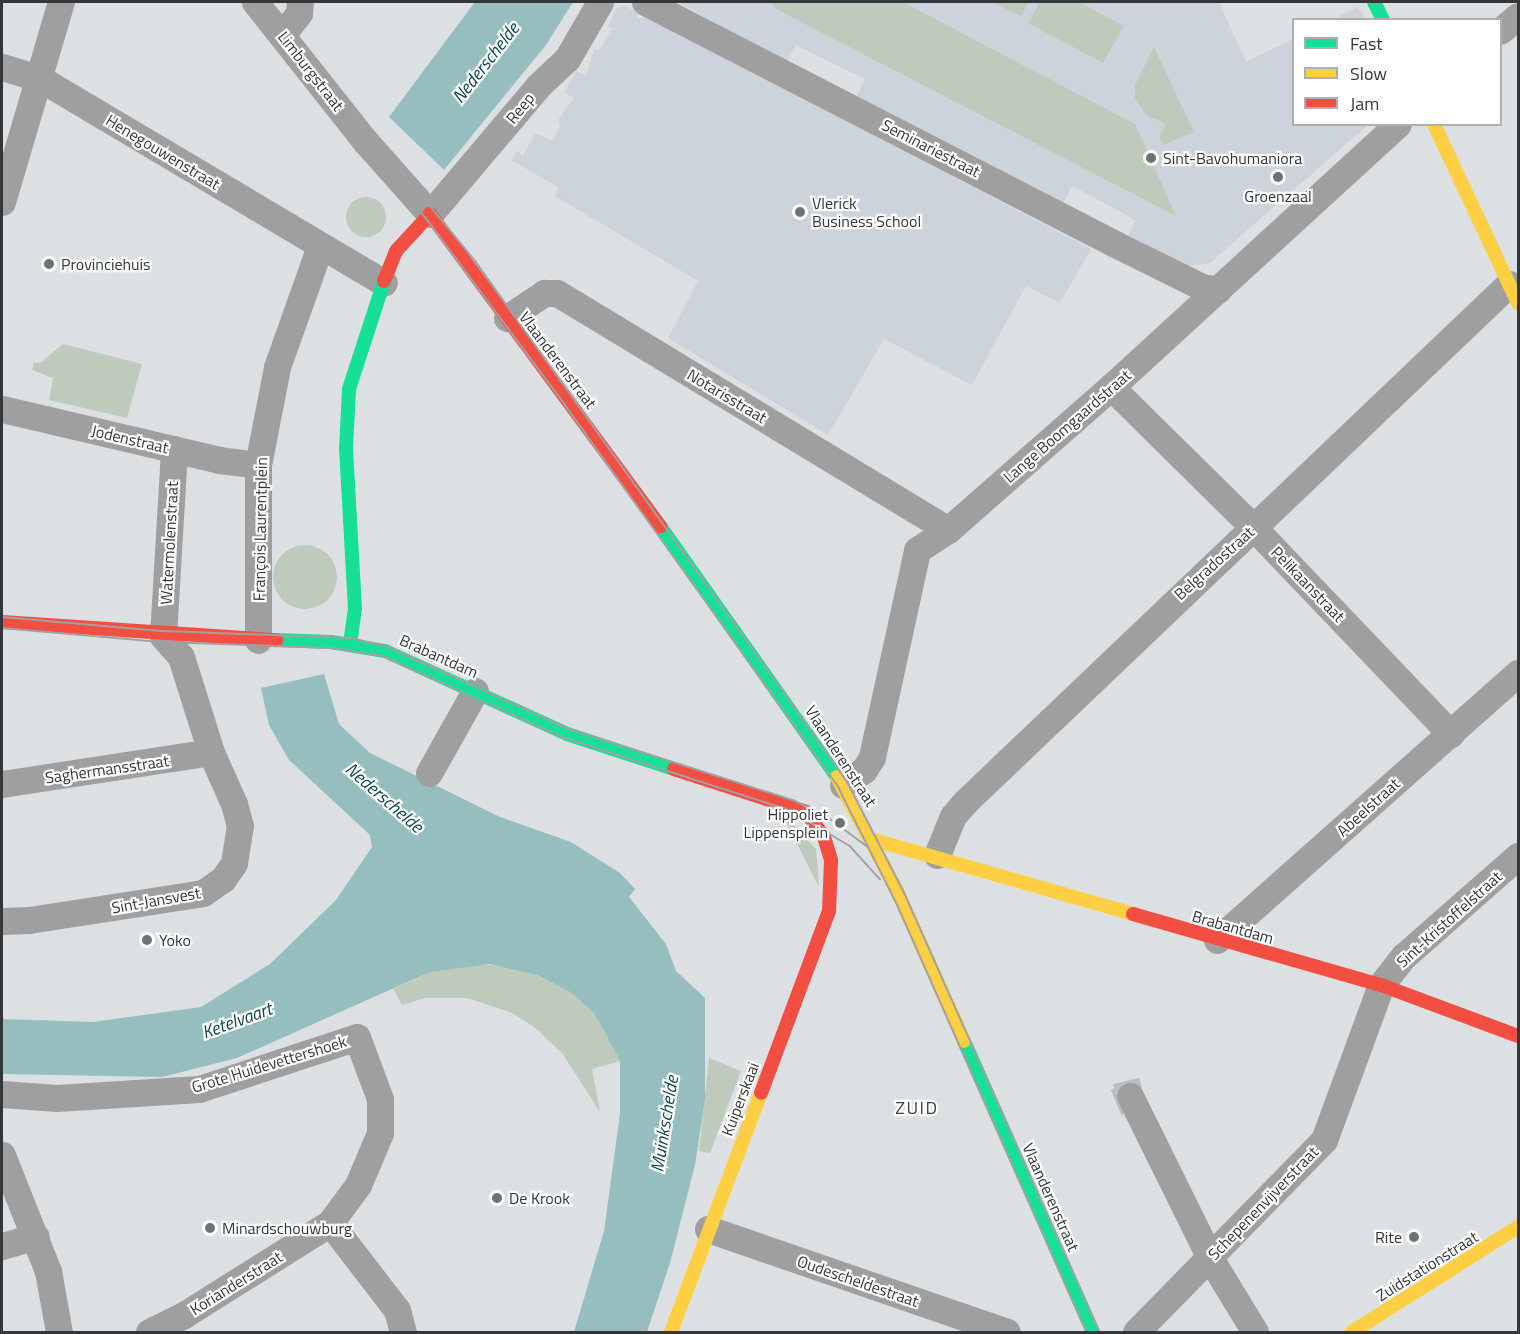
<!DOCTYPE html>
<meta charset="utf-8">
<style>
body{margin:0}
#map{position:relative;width:1520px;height:1334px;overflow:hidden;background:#dde0e2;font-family:"Titillium Web",sans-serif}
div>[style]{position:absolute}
.built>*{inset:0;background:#cdd3da}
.green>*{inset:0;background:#becbbc}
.round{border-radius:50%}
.water>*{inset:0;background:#96bebf}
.street-tunnel>*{height:27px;margin-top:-13.5px;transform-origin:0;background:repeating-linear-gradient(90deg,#bbbec0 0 27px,transparent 0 41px)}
.street>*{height:27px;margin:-13.5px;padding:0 13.5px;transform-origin:13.5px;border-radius:13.5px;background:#a09f9f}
.fast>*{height:14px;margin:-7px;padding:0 7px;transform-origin:7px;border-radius:7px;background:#16e098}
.slow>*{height:14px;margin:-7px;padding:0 7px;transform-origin:7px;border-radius:7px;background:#ffcf43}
.jam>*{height:14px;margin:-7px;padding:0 7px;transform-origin:7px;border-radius:7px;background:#f24e42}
.tram>*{height:1.5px;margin:-0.75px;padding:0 0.75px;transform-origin:0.75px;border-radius:0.75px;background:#a1a1a2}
.dots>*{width:16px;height:16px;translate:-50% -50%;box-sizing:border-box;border:3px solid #fff;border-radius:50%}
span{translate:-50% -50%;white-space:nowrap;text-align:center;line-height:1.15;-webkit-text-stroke:4.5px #fff;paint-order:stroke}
.street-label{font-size:16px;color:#343739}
.poi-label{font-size:16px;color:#343739}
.left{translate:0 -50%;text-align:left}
.right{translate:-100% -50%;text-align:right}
.water-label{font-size:18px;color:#114647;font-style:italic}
.neighbourhood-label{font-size:18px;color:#3d4246;letter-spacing:1.5px}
.frame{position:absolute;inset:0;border:3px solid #343739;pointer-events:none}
.legend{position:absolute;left:1292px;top:18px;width:210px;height:108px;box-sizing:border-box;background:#fff;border:2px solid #aeafb0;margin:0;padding:8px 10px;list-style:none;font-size:18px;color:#343739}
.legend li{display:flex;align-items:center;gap:12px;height:30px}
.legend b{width:30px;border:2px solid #aeafb0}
</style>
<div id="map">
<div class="built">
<div style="clip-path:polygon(678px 2px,1219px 2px,1246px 62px,1293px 39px,1294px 124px,1368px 125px,1210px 263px,1187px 266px,1128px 236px,1136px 221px,1112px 207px,1072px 186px,1063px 204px,856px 98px,865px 79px,796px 45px,786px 63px)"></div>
<div style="clip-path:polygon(625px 6px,636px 12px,638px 19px,647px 17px,1091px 249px,1060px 303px,1026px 286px,972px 385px,884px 339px,828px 435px,668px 338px,698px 281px,555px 196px,558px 187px,511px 160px,517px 151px,523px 156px,535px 133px,552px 141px,560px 126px,558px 120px,574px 98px,564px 93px,576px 71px,586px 76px,594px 50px,600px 49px,613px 29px,608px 26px,617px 8px)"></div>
<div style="clip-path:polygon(1358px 7px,1365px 19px,1332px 20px)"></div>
</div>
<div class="green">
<div style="clip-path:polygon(771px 2px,903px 2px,1135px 124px,1176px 216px,774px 8px)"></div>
<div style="clip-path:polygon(992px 2px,1029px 2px,1021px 16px)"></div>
<div style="clip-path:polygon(1040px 2px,1079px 2px,1124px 26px,1103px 63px,1028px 23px)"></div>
<div style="clip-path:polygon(1154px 47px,1194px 132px,1163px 145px,1159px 137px,1166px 124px,1146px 115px,1135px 98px,1135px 85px)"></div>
<div class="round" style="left:346px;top:197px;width:40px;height:40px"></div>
<div style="clip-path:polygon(63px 344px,142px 364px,127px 418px,49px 400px,53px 378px,32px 370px,34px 362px,40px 363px)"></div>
<div class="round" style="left:273px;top:545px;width:64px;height:64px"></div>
<div style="clip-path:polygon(790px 821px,816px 849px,819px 887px,786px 822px)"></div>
<div style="clip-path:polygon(474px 964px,506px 966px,537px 975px,570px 992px,594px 1013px,620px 1061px,592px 1069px,600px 1112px,562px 1053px,533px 1026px,512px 1013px,467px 998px,425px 998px,402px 1005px,393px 989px,430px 972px)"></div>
<div style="clip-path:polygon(709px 1058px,741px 1071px,710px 1153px,699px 1151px)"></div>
</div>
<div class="water">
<div style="clip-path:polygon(475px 2px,573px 2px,546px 45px,444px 170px,389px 117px)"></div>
<div style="clip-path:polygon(324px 674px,339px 724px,370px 753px,500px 817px,571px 842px,620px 873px,635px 889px,629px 897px,666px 944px,676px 971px,705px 998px,705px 1099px,695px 1165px,670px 1263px,647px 1332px,574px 1332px,604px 1231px,620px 1114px,620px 1061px,594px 1013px,570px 992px,537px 975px,490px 964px,430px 972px,237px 1058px,162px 1077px,2px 1074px,2px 1019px,93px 1022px,201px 1007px,270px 964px,336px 900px,372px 847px,370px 835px,289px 760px,269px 725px,261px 688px)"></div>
</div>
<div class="street-tunnel">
<div style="left:1116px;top:1102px;width:15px;rotate:-23deg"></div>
<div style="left:1130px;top:1096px;width:16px;rotate:-104deg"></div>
</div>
<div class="street">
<div style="left:255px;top:2px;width:179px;rotate:51.6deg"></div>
<div style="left:366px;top:142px;width:96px;rotate:48.4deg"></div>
<div style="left:430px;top:214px;width:167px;rotate:-49.8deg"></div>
<div style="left:538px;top:86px;width:40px;rotate:-43deg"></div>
<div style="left:567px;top:59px;width:66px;rotate:-59.9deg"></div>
<div style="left:645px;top:2px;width:531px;rotate:27.24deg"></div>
<div style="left:1117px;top:245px;width:95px;rotate:26.3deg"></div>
<div style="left:1202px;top:287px;width:16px;rotate:11deg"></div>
<div style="left:1500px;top:31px;width:23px;rotate:-40deg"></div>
<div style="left:282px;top:35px;width:28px;rotate:-52deg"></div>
<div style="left:299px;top:13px;width:11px;rotate:-85deg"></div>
<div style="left:2px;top:67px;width:39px;rotate:17deg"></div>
<div style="left:39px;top:78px;width:401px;rotate:30.7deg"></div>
<div style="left:2px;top:202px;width:209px;rotate:-73.6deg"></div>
<div style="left:507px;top:318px;width:45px;rotate:-34deg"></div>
<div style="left:544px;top:293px;width:13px"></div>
<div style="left:557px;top:293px;width:457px;rotate:31.2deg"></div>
<div style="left:1111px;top:387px;width:201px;rotate:44.6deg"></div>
<div style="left:1254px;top:528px;width:285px;rotate:46.3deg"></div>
<div style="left:2px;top:409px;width:223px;rotate:13.2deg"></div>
<div style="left:219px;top:460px;width:39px;rotate:7deg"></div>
<div style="left:258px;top:640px;width:175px;rotate:-90deg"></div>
<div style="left:258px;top:465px;width:100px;rotate:-79deg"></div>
<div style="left:277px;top:367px;width:128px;rotate:-70.4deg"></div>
<div style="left:429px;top:773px;width:94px;rotate:-60.7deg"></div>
<div style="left:2px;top:784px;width:211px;rotate:-8.7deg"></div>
<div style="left:843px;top:785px;width:26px;rotate:-36deg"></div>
<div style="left:864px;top:770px;width:15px;rotate:-58deg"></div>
<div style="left:872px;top:757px;width:212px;rotate:-77.7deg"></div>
<div style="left:917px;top:550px;width:37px;rotate:-33deg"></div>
<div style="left:948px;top:530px;width:217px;rotate:-41.3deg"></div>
<div style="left:1111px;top:387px;width:389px;rotate:-42.5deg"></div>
<div style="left:937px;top:855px;width:42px;rotate:-67.7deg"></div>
<div style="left:953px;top:816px;width:18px;rotate:-49deg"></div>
<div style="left:965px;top:802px;width:751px;rotate:-43.6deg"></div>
<div style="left:2px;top:921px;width:27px;rotate:-2deg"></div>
<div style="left:29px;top:920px;width:176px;rotate:-8.8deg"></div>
<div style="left:203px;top:893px;width:24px;rotate:-35deg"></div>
<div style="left:223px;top:879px;width:19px;rotate:-55deg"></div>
<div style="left:234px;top:863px;width:37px;rotate:-81deg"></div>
<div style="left:240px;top:826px;width:23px;rotate:-105deg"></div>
<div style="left:234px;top:804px;width:57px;rotate:-113.9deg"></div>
<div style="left:211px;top:752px;width:100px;rotate:-107.5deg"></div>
<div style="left:181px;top:657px;width:28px;rotate:-131deg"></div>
<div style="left:163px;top:636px;width:187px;rotate:-86.6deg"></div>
<div style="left:1217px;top:940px;width:402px;rotate:-41.6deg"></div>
<div style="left:2px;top:1094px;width:55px;rotate:4.2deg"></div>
<div style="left:57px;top:1098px;width:142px;rotate:-3.6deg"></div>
<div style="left:199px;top:1089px;width:166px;rotate:-18.2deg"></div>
<div style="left:357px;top:1037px;width:66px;rotate:69.6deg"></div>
<div style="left:380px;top:1099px;width:34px;rotate:90deg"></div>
<div style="left:380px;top:1133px;width:56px;rotate:112.9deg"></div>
<div style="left:358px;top:1185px;width:47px;rotate:126.4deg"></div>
<div style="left:330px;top:1223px;width:173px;rotate:147.8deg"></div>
<div style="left:184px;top:1315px;width:39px;rotate:154deg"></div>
<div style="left:1130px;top:1096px;width:181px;rotate:63.7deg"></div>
<div style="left:1210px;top:1258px;width:87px;rotate:58.7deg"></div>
<div style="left:2px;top:1155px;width:125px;rotate:68.4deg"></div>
<div style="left:48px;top:1271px;width:62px;rotate:79.8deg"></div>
<div style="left:330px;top:1223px;width:110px;rotate:52.4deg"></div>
<div style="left:397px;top:1310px;width:23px;rotate:75deg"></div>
<div style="left:708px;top:1229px;width:316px;rotate:19deg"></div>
<div style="left:2px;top:1246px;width:35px;rotate:-16deg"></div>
<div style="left:1136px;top:1332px;width:269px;rotate:-45.6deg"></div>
<div style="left:1324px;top:1140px;width:165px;rotate:-69.8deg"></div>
<div style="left:1381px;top:985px;width:37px;rotate:-52deg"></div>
<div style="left:1404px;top:956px;width:152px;rotate:-41.3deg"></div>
</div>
<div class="fast">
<div style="left:1374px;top:2px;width:20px;rotate:63deg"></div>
<div style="left:660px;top:526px;width:307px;rotate:54.8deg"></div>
<div style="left:276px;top:640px;width:55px;rotate:2.1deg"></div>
<div style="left:331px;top:642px;width:55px;rotate:9.5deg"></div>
<div style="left:385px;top:651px;width:200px;rotate:24.5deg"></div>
<div style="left:567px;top:734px;width:113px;rotate:18.1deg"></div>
<div style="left:350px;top:644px;width:35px;rotate:-82deg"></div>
<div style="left:355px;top:609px;width:160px;rotate:-93.2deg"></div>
<div style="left:346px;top:449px;width:60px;rotate:-87.1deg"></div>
<div style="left:349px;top:389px;width:114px;rotate:-72deg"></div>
<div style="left:964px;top:1041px;width:318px;rotate:66.1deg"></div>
</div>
<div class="slow">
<div style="left:1434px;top:124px;width:198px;rotate:64.9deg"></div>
<div style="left:837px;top:777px;width:129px;rotate:62.2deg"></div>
<div style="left:897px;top:891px;width:164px;rotate:65.9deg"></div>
<div style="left:874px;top:840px;width:269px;rotate:15.9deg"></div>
<div style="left:671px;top:1332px;width:255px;rotate:-69.4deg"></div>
<div style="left:1352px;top:1332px;width:196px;rotate:-32.3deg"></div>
</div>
<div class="jam">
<div style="left:384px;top:281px;width:32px;rotate:-68deg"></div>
<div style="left:396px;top:251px;width:50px;rotate:-47.4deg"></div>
<div style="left:430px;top:214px;width:388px;rotate:53.6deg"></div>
<div style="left:2px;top:622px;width:275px;rotate:3.8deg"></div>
<div style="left:674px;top:769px;width:139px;rotate:18deg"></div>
<div style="left:806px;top:812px;width:31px;rotate:54deg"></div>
<div style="left:824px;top:837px;width:24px;rotate:73deg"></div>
<div style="left:831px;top:860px;width:51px;rotate:92.2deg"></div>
<div style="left:829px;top:911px;width:194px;rotate:110.5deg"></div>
<div style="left:1133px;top:914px;width:258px;rotate:16deg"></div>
<div style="left:1381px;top:985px;width:146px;rotate:20.4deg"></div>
</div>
<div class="tram">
<div style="left:246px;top:2px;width:187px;rotate:51.3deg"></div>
<div style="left:363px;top:148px;width:94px;rotate:48deg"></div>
<div style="left:426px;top:218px;width:234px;rotate:53.3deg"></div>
<div style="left:566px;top:406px;width:470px;rotate:54.4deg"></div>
<div style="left:839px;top:788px;width:132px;rotate:63.4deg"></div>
<div style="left:898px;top:906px;width:466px;rotate:66.1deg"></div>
<div style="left:262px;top:2px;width:337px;rotate:50.5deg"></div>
<div style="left:476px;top:262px;width:638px;rotate:54.44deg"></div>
<div style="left:847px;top:781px;width:127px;rotate:62.8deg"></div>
<div style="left:905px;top:894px;width:479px;rotate:66deg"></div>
<div style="left:2px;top:617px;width:162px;rotate:5deg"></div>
<div style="left:163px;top:631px;width:188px;rotate:2.1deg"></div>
<div style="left:351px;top:638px;width:36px;rotate:13deg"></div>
<div style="left:386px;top:646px;width:201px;rotate:24.4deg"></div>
<div style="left:569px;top:729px;width:235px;rotate:17.6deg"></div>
<div style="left:793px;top:800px;width:40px;rotate:26.6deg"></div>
<div style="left:829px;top:818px;width:49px;rotate:36.6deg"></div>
<div style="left:2px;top:628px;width:162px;rotate:5deg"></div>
<div style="left:163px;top:642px;width:168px;rotate:2deg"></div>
<div style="left:331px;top:648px;width:53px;rotate:8.7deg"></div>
<div style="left:383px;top:656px;width:200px;rotate:24.3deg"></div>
<div style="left:565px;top:738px;width:235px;rotate:17.8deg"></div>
<div style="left:789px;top:810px;width:71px;rotate:30.5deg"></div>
<div style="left:850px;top:846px;width:45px;rotate:47.7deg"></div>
</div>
<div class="dots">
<div style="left:1151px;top:158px;background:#6f7274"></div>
<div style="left:1278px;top:177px;background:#6f7274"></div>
<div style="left:800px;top:212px;background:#6f7274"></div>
<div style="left:49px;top:264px;background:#6f7274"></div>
<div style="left:840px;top:823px;background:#6f7274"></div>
<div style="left:147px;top:940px;background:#6f7274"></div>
<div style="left:497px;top:1198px;background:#6f7274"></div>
<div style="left:210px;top:1228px;background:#6f7274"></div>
<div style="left:1414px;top:1237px;background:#6f7274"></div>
</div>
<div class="street-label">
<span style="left:311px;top:71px;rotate:52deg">Limburgstraat</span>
<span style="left:520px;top:108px;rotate:-51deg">Reep</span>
<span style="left:931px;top:148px;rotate:27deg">Seminariestraat</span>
<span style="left:163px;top:152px;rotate:31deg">Henegouwenstraat</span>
<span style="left:558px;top:360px;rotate:53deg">Vlaanderenstraat</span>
<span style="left:727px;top:396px;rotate:31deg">Notarisstraat</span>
<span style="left:1067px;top:426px;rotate:-41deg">Lange Boomgaardstraat</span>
<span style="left:130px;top:439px;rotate:13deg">Jodenstraat</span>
<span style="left:260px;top:529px;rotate:-89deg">François Laurentplein</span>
<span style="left:169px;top:543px;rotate:-87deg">Watermolenstraat</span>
<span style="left:1214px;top:563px;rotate:-42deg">Belgradostraat</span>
<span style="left:1308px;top:584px;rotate:46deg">Pelikaanstraat</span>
<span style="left:439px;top:656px;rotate:24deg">Brabantdam</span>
<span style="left:841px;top:756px;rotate:57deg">Vlaanderenstraat</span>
<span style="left:107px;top:769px;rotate:-8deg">Saghermansstraat</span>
<span style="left:1368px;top:807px;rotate:-42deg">Abeelstraat</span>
<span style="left:156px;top:900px;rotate:-10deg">Sint-Jansvest</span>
<span style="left:1449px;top:919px;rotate:-42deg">Sint-Kristoffelstraat</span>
<span style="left:1233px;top:927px;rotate:16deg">Brabantdam</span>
<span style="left:269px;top:1064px;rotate:-17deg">Grote Huidevettershoek</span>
<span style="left:740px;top:1099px;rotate:-69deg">Kuiperskaai</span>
<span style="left:1051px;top:1197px;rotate:66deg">Vlaanderenstraat</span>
<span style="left:1263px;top:1203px;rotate:-46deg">Schepenenvijverstraat</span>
<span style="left:1427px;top:1266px;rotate:-32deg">Zuidstationstraat</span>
<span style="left:858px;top:1281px;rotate:19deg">Oudescheldestraat</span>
<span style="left:236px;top:1283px;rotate:-32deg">Korianderstraat</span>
</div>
<div class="poi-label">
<span class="left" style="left:1163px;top:158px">Sint-Bavohumaniora</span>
<span style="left:1278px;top:196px">Groenzaal</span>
<span class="left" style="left:812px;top:212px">Vlerick<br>Business School</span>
<span class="left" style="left:61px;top:264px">Provinciehuis</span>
<span class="right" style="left:828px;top:823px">Hippoliet<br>Lippensplein</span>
<span class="left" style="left:159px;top:940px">Yoko</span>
<span class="left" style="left:509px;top:1198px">De Krook</span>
<span class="left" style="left:222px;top:1228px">Minardschouwburg</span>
<span class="right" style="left:1402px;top:1237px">Rite</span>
</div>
<div class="water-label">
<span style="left:486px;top:63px;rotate:-52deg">Nederschelde</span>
<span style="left:384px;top:798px;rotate:41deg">Nederschelde</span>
<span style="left:237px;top:1021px;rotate:-20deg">Ketelvaart</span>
<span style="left:665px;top:1124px;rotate:-81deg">Muinkschelde</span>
</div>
<div class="neighbourhood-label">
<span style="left:917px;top:1108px">ZUID</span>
</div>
<div class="frame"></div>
<ul class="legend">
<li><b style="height:8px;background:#16e098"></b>Fast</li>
<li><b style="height:8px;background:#ffcf43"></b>Slow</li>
<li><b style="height:8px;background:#f24e42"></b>Jam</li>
</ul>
</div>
